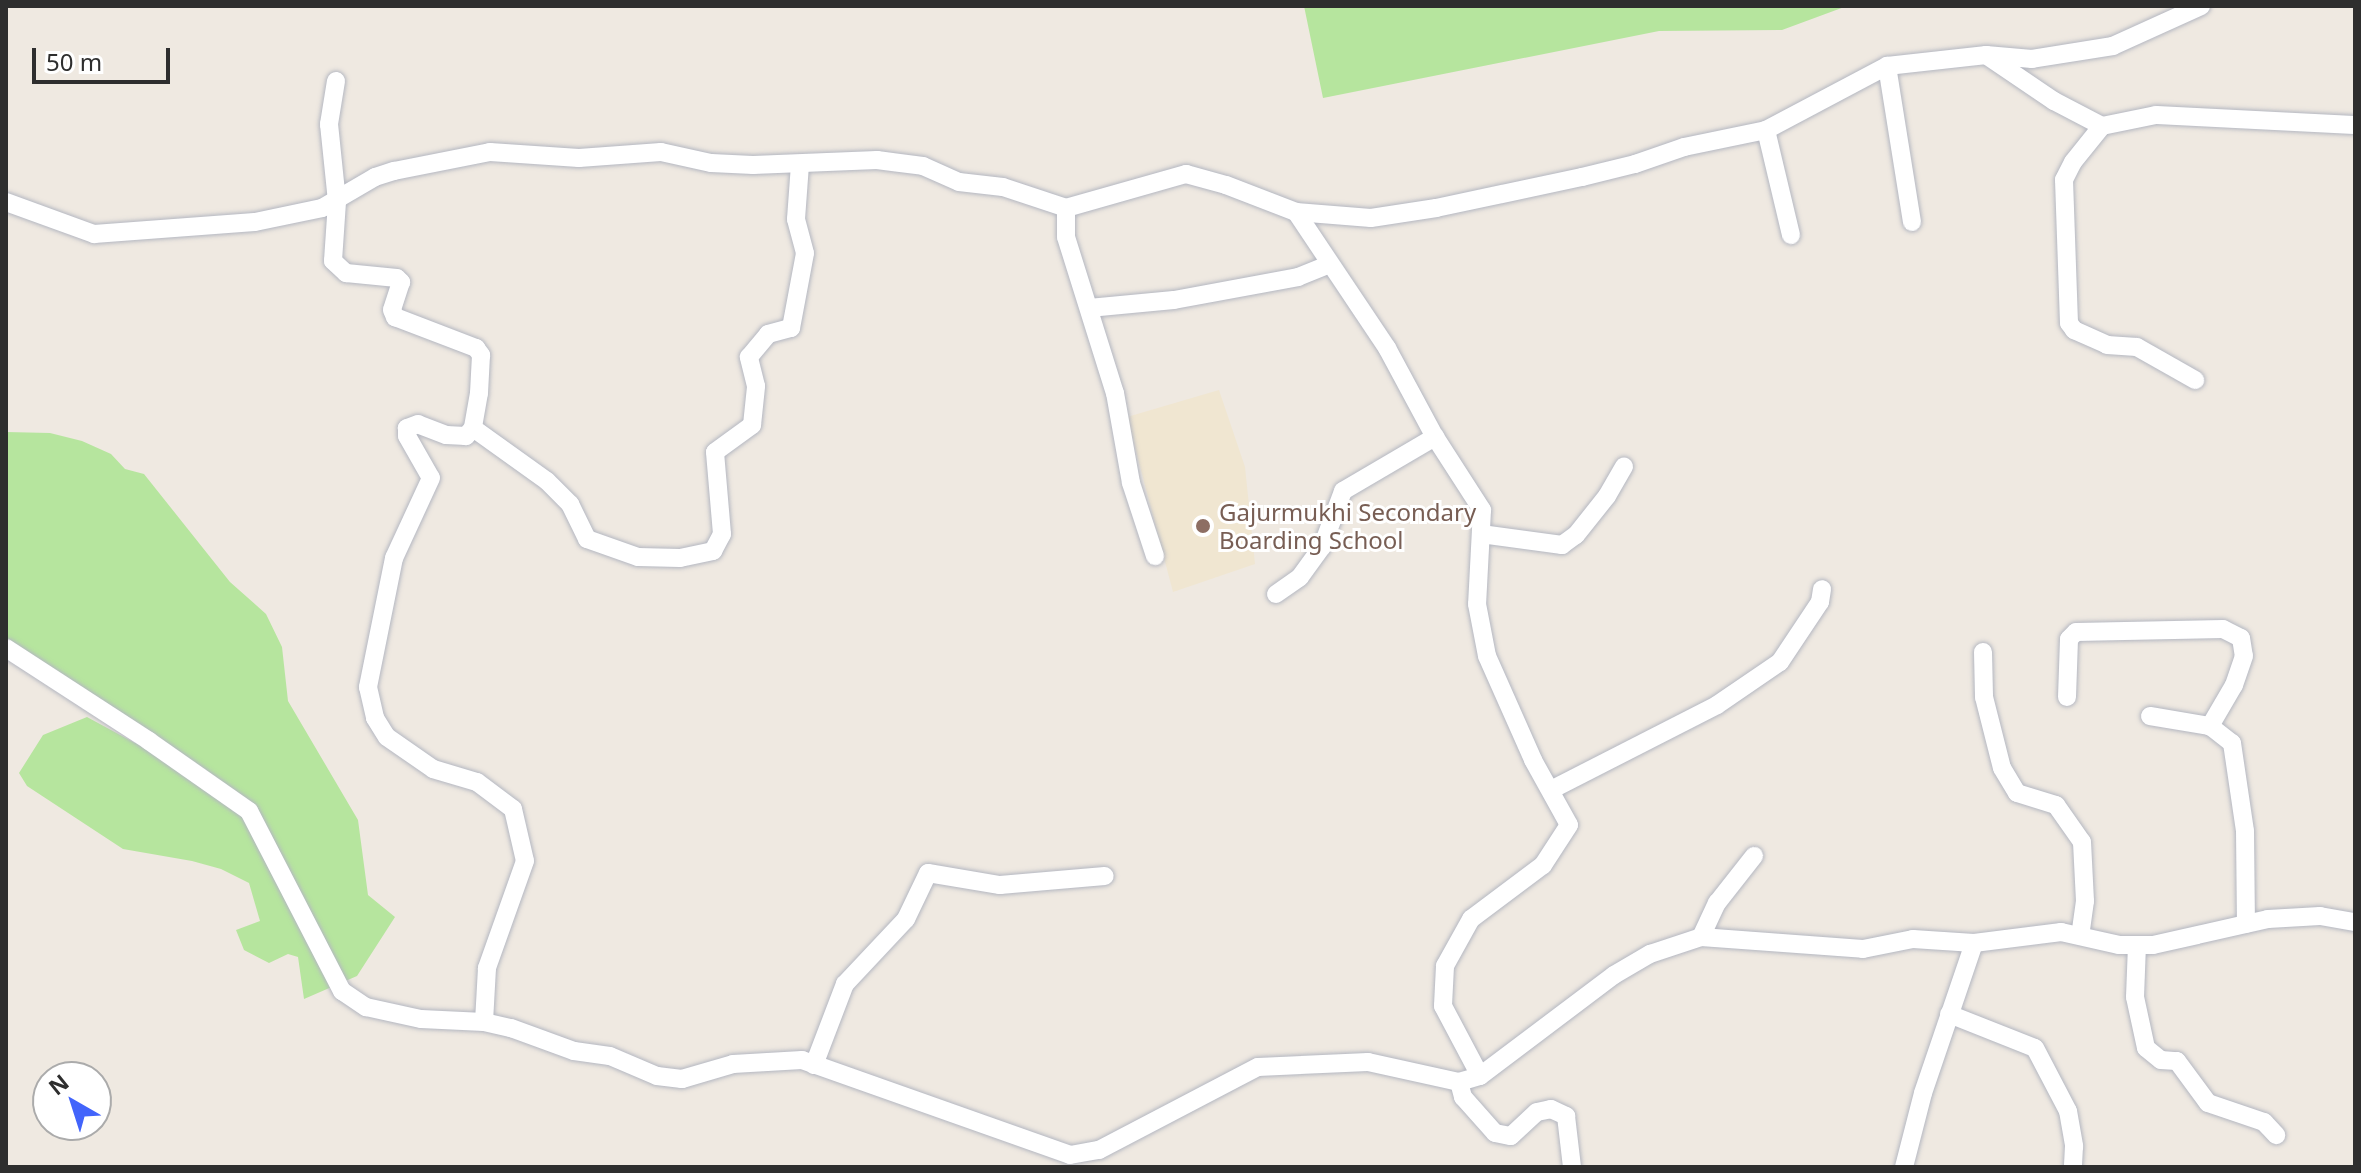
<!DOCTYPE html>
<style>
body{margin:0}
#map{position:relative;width:2361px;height:1173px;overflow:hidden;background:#efe9e1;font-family:"Noto Sans",sans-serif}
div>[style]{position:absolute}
.education>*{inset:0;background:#f0e6d1}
.green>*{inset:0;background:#b6e59e}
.roads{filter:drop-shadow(0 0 2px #b4b7c1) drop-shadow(0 0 2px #b4b7c1)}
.minor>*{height:18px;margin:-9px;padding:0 9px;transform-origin:9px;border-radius:9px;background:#fff}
.dots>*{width:22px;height:22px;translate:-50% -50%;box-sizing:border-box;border:4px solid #fff;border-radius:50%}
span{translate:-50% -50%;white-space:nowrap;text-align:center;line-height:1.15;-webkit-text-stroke:6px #fff;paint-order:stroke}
.education-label{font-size:24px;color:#785e54}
.left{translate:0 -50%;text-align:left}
.frame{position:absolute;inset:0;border:8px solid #2e2e2e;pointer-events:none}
.north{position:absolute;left:32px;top:1061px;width:80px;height:80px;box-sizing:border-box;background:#fff;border:2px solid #ababab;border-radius:50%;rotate:321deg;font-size:22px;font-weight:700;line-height:32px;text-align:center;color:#2e2e2e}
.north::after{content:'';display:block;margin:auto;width:28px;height:36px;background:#4264fb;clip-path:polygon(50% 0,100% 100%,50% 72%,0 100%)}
.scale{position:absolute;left:32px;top:48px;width:138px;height:36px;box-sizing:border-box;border:4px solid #2e2e2e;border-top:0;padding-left:10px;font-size:24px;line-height:28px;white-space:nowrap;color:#2e2e2e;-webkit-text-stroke:6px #fff;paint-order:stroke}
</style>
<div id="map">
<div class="education">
<div style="clip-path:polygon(1219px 390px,1245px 467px,1255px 564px,1173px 592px,1127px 417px)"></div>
</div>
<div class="green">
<div style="clip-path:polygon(1304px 6px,1847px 6px,1782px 30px,1659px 31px,1323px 98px)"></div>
<div style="clip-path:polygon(6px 432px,50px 433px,82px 441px,111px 454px,125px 469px,144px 474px,230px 582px,266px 614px,282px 647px,288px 701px,358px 820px,368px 895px,395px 917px,357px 976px,304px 999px,298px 957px,288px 954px,269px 963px,244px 950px,236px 930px,260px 921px,249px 883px,221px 869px,192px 861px,123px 849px,27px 786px,19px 773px,43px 735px,87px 717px,135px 743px,145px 729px,6px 638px)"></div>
</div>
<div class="roads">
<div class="minor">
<div style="left:2201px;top:6px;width:97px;rotate:155.6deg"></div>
<div style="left:2113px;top:46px;width:82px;rotate:170.9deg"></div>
<div style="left:2032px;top:59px;width:46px;rotate:-175deg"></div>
<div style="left:1986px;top:55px;width:82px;rotate:34.1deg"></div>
<div style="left:2054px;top:101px;width:54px;rotate:27.5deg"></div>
<div style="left:2102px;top:126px;width:55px;rotate:-11.5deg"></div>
<div style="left:2156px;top:115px;width:199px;rotate:2.9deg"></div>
<div style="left:1887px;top:66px;width:158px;rotate:80.9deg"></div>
<div style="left:336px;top:81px;width:44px;rotate:99.2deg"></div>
<div style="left:329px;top:124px;width:78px;rotate:84.1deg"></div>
<div style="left:337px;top:202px;width:59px;rotate:93.9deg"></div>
<div style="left:333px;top:261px;width:18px;rotate:43deg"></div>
<div style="left:346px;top:273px;width:51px;rotate:5.6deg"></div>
<div style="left:397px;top:278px;width:6px;rotate:45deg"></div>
<div style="left:401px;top:282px;width:29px;rotate:108deg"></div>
<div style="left:392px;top:310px;width:8px;rotate:67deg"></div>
<div style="left:395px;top:317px;width:87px;rotate:20.9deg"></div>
<div style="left:476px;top:348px;width:9px;rotate:54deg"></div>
<div style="left:481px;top:355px;width:38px;rotate:93deg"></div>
<div style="left:479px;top:393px;width:36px;rotate:100deg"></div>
<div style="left:473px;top:428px;width:11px;rotate:131deg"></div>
<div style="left:466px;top:436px;width:20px;rotate:-177deg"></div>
<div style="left:446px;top:435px;width:30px;rotate:-159deg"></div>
<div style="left:418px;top:424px;width:12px;rotate:160deg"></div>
<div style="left:407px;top:428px;width:8px;rotate:90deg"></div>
<div style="left:407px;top:436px;width:48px;rotate:60.3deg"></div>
<div style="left:431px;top:478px;width:88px;rotate:114.8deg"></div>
<div style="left:394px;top:558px;width:132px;rotate:101.4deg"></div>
<div style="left:368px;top:687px;width:32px;rotate:77deg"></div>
<div style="left:375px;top:718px;width:22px;rotate:58deg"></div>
<div style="left:387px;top:737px;width:56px;rotate:34.8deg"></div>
<div style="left:433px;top:769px;width:46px;rotate:16.5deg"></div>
<div style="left:477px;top:782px;width:45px;rotate:36.9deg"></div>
<div style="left:513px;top:809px;width:53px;rotate:77deg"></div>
<div style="left:525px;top:861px;width:114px;rotate:109.6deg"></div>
<div style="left:487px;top:968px;width:54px;rotate:93.2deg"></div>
<div style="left:2102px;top:126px;width:46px;rotate:128.9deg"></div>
<div style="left:2073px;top:162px;width:20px;rotate:117deg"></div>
<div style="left:2064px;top:180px;width:143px;rotate:88deg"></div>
<div style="left:2069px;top:323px;width:9px;rotate:54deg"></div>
<div style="left:2074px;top:330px;width:36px;rotate:24deg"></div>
<div style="left:2107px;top:345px;width:30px;rotate:4deg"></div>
<div style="left:2137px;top:347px;width:67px;rotate:29.6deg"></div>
<div style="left:1766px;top:130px;width:108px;rotate:76.6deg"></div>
<div style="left:6px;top:202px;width:94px;rotate:20deg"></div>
<div style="left:94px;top:234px;width:161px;rotate:-4.3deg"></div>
<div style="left:255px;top:222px;width:68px;rotate:-11.8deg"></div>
<div style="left:322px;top:208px;width:61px;rotate:-30.3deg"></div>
<div style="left:375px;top:177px;width:20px;rotate:-18deg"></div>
<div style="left:394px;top:171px;width:98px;rotate:-11.2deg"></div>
<div style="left:490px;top:152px;width:89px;rotate:3.9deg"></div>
<div style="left:579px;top:158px;width:82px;rotate:-4.2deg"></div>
<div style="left:661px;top:152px;width:51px;rotate:12.4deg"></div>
<div style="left:711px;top:163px;width:42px;rotate:2.7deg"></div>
<div style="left:753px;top:165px;width:124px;rotate:-2.3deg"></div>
<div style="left:877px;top:160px;width:46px;rotate:7.4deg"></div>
<div style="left:923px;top:166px;width:39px;rotate:24deg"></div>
<div style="left:959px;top:182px;width:44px;rotate:6.5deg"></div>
<div style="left:1003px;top:187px;width:66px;rotate:18.4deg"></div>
<div style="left:1066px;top:208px;width:125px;rotate:-15.8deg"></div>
<div style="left:1186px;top:174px;width:41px;rotate:15.4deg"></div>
<div style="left:1226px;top:185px;width:75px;rotate:21.1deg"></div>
<div style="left:1296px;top:212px;width:75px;rotate:4.6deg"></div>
<div style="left:1371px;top:218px;width:66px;rotate:-8.7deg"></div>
<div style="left:1436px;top:208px;width:149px;rotate:-12deg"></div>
<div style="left:1582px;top:177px;width:55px;rotate:-13.8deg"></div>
<div style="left:1635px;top:164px;width:52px;rotate:-19.1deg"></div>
<div style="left:1684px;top:147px;width:84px;rotate:-11.7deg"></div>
<div style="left:1766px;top:130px;width:137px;rotate:-27.9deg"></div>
<div style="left:1887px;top:66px;width:100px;rotate:-6.3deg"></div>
<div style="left:1066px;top:208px;width:29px;rotate:90deg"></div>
<div style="left:1066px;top:237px;width:164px;rotate:72.6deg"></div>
<div style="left:1115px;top:393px;width:91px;rotate:79.9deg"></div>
<div style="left:1131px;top:483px;width:77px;rotate:71.8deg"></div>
<div style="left:1296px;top:212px;width:164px;rotate:56.2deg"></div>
<div style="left:1387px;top:348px;width:101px;rotate:61.7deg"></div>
<div style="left:1435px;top:437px;width:87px;rotate:57.2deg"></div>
<div style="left:1482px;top:510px;width:94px;rotate:93deg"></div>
<div style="left:1477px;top:604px;width:53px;rotate:79.1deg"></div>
<div style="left:1487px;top:656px;width:114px;rotate:66.1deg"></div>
<div style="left:1533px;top:760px;width:74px;rotate:61deg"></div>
<div style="left:1569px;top:825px;width:48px;rotate:123deg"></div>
<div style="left:1543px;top:865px;width:90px;rotate:143.1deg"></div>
<div style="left:1471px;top:919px;width:54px;rotate:119deg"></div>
<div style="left:1445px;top:966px;width:40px;rotate:92.9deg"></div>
<div style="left:1443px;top:1006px;width:79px;rotate:62.1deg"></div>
<div style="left:1089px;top:308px;width:85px;rotate:-5.4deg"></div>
<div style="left:1174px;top:300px;width:126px;rotate:-10.5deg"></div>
<div style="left:1298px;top:277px;width:32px;rotate:-22deg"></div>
<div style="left:473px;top:428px;width:91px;rotate:35.6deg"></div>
<div style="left:547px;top:481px;width:33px;rotate:45deg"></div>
<div style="left:570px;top:504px;width:39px;rotate:64deg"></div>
<div style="left:587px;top:539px;width:54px;rotate:19.4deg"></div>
<div style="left:638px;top:557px;width:42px;rotate:1.4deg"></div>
<div style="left:680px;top:558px;width:34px;rotate:-12deg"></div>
<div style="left:713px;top:551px;width:19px;rotate:-62deg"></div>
<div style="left:722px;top:534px;width:82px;rotate:-94.9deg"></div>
<div style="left:715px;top:452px;width:46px;rotate:-36.1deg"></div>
<div style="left:752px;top:425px;width:39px;rotate:-84deg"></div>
<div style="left:756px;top:386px;width:30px;rotate:-104deg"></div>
<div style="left:749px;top:357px;width:30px;rotate:-50deg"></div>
<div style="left:768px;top:334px;width:24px;rotate:-15deg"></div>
<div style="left:791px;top:328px;width:76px;rotate:-79.4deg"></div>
<div style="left:805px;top:253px;width:35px;rotate:-105deg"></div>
<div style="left:796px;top:219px;width:54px;rotate:-85.8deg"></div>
<div style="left:1481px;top:534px;width:82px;rotate:7.7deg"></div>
<div style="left:1562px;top:545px;width:17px;rotate:-36deg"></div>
<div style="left:1576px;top:535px;width:50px;rotate:-51.5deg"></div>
<div style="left:1607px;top:496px;width:34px;rotate:-60deg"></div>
<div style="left:1276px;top:594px;width:29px;rotate:-35deg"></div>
<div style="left:1300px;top:577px;width:37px;rotate:-54deg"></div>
<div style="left:1322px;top:547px;width:60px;rotate:-69.4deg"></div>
<div style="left:1343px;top:491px;width:107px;rotate:-30.4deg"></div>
<div style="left:6px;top:648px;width:171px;rotate:33deg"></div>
<div style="left:149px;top:741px;width:122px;rotate:35deg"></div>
<div style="left:249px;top:811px;width:203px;rotate:62.7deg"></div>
<div style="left:342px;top:991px;width:29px;rotate:34deg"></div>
<div style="left:366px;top:1007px;width:56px;rotate:12.3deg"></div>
<div style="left:421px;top:1019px;width:63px;rotate:2.7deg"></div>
<div style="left:484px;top:1022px;width:28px;rotate:13deg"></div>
<div style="left:511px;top:1028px;width:67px;rotate:20.1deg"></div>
<div style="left:574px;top:1051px;width:36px;rotate:8deg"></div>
<div style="left:610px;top:1056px;width:51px;rotate:23.1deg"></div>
<div style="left:657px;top:1076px;width:25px;rotate:7deg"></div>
<div style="left:682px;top:1079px;width:53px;rotate:-16.4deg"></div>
<div style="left:733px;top:1064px;width:69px;rotate:-3.3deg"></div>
<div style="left:802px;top:1060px;width:284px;rotate:19.5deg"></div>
<div style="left:1070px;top:1155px;width:29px;rotate:-10deg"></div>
<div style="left:1099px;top:1150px;width:179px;rotate:-27.6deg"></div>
<div style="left:1258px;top:1067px;width:110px;rotate:-2.6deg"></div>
<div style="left:1368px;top:1062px;width:93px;rotate:12.4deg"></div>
<div style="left:1459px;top:1082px;width:22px;rotate:-16deg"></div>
<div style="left:1480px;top:1076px;width:168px;rotate:-37deg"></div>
<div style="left:1614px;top:975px;width:42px;rotate:-30.3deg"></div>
<div style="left:1650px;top:954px;width:54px;rotate:-18.4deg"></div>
<div style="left:1701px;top:937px;width:162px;rotate:4.2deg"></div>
<div style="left:1863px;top:949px;width:51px;rotate:-11.3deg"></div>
<div style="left:1913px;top:939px;width:61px;rotate:3.8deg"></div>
<div style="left:1974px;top:943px;width:88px;rotate:-7.2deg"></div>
<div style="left:2061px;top:932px;width:59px;rotate:12.6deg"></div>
<div style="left:2119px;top:945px;width:34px"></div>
<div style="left:2153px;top:945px;width:118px;rotate:-12.7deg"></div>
<div style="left:2268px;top:919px;width:52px;rotate:-3.3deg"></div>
<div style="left:2320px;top:916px;width:36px;rotate:10deg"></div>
<div style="left:1983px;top:652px;width:45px;rotate:88.7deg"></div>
<div style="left:1984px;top:697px;width:73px;rotate:75.8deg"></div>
<div style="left:2002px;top:768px;width:29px;rotate:59deg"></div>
<div style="left:2017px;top:793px;width:41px;rotate:17.1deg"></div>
<div style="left:2056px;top:805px;width:45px;rotate:54.9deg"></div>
<div style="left:2082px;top:842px;width:59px;rotate:87.1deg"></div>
<div style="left:2085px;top:901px;width:34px;rotate:98deg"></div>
<div style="left:2067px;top:697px;width:58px;rotate:-88deg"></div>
<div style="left:2069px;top:639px;width:10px;rotate:-45deg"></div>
<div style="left:2076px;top:632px;width:147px;rotate:-1.2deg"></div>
<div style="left:2223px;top:629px;width:20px;rotate:27deg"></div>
<div style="left:2241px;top:638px;width:18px;rotate:81deg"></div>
<div style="left:2244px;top:656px;width:31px;rotate:109deg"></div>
<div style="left:2234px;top:685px;width:48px;rotate:120.3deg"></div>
<div style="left:2150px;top:716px;width:61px;rotate:9.5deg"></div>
<div style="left:2210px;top:726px;width:28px;rotate:38deg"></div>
<div style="left:2232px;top:743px;width:89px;rotate:81.6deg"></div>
<div style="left:2245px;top:831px;width:93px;rotate:89.4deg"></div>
<div style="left:1551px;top:790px;width:186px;rotate:-27.1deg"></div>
<div style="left:1717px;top:705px;width:76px;rotate:-34.3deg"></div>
<div style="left:1780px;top:662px;width:72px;rotate:-56.3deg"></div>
<div style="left:1820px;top:602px;width:13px;rotate:-81deg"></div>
<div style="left:1701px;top:937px;width:38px;rotate:-65deg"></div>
<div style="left:1717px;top:903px;width:60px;rotate:-51.8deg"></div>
<div style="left:2137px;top:945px;width:52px;rotate:92.2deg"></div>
<div style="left:2135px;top:997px;width:52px;rotate:77.8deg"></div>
<div style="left:2146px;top:1048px;width:19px;rotate:39deg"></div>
<div style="left:2161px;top:1060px;width:16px;rotate:4deg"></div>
<div style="left:2177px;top:1061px;width:52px;rotate:53.6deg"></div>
<div style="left:2208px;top:1103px;width:59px;rotate:18.7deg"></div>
<div style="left:2264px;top:1122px;width:18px;rotate:47deg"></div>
<div style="left:1949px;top:1014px;width:92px;rotate:21.6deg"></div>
<div style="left:2035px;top:1048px;width:71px;rotate:62.4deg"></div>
<div style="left:2068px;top:1111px;width:36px;rotate:80deg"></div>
<div style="left:2074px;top:1146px;width:21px;rotate:93deg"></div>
<div style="left:814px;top:1065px;width:87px;rotate:-69.1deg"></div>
<div style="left:845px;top:984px;width:89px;rotate:-46.8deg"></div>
<div style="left:906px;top:919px;width:51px;rotate:-64.4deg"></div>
<div style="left:928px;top:873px;width:73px;rotate:9.5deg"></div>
<div style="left:1000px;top:885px;width:105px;rotate:-4.9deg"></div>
<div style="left:1459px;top:1082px;width:16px;rotate:75deg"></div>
<div style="left:1463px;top:1097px;width:48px;rotate:48.4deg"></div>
<div style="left:1495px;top:1133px;width:16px;rotate:11deg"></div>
<div style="left:1511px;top:1136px;width:35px;rotate:-43deg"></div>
<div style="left:1537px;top:1112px;width:14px;rotate:-12deg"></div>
<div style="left:1551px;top:1109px;width:17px;rotate:25deg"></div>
<div style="left:1566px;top:1116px;width:51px;rotate:83.3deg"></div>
<div style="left:1904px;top:1167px;width:76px;rotate:-75.6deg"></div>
<div style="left:1923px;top:1093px;width:158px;rotate:-71.2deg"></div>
</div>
</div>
<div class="dots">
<div style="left:1203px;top:526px;background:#8d6e63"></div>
</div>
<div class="education-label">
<span class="left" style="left:1219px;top:526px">Gajurmukhi Secondary<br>Boarding School</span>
</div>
<div class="frame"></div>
<div class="north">N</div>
<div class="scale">50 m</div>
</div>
